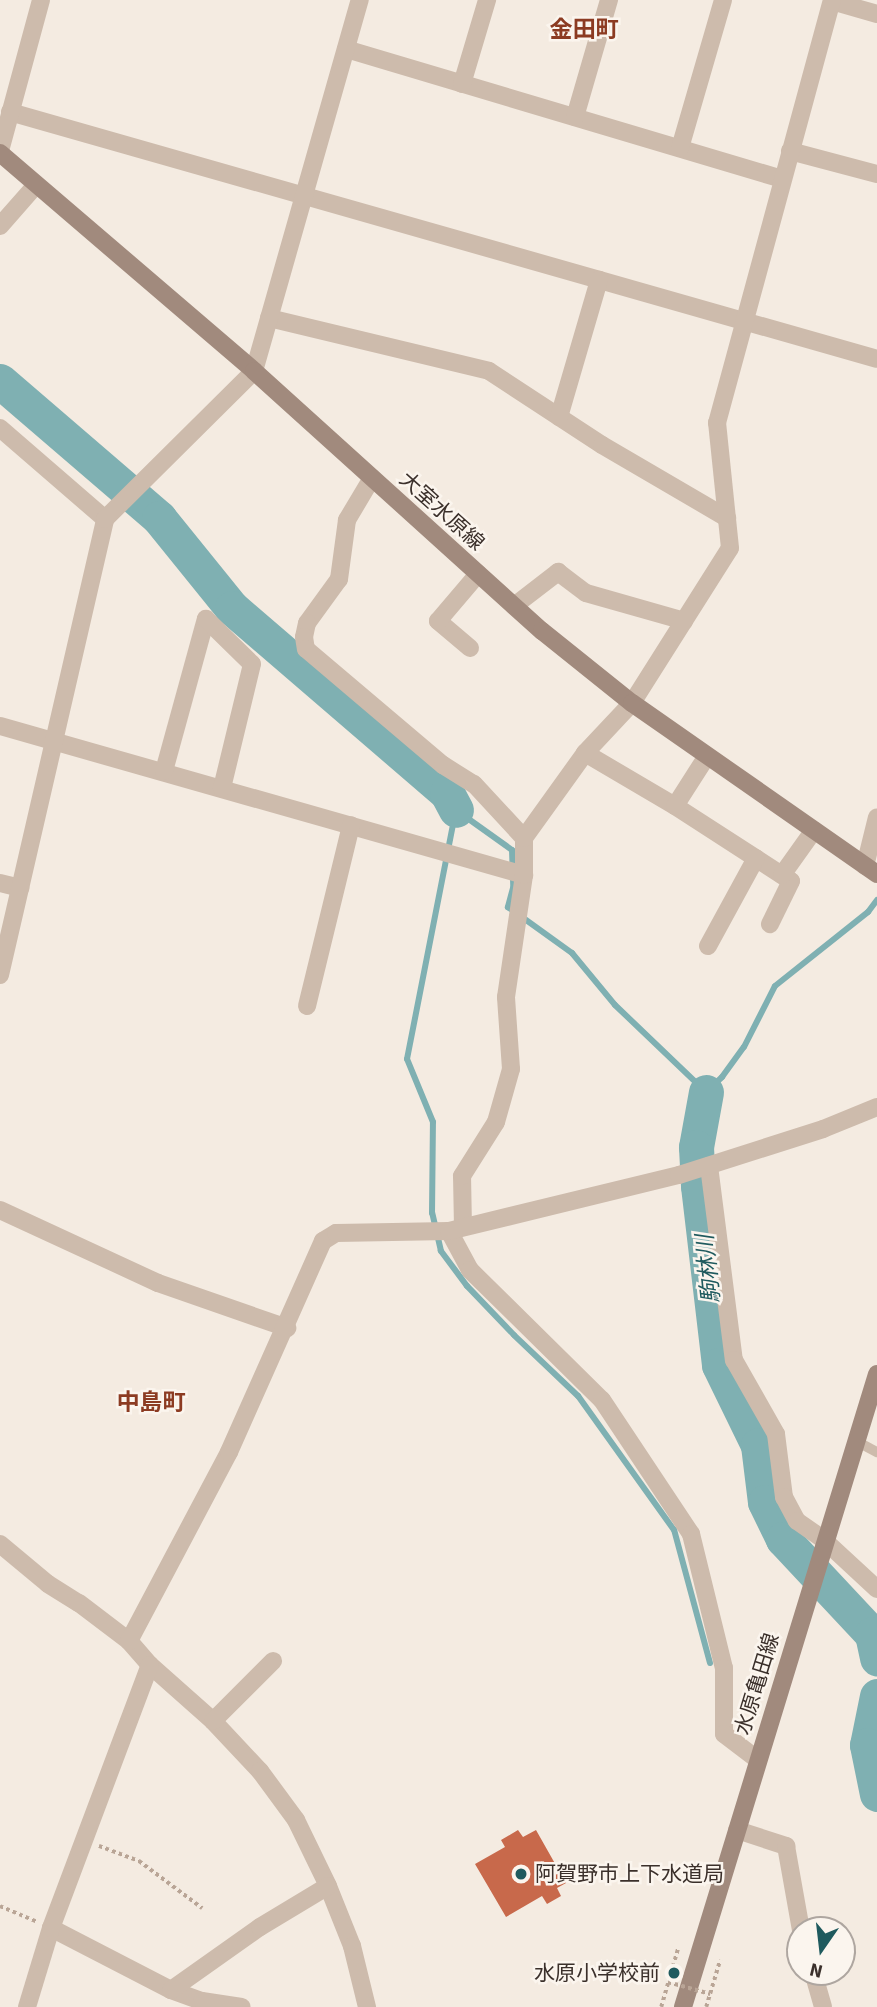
<!DOCTYPE html>
<meta charset="utf-8">
<style>
body{margin:0}
#map{position:relative;width:877px;height:2007px;overflow:hidden;background:#f4ebe1;font-family:"Source Sans 3","Noto Sans JP",sans-serif}
div>[style]{position:absolute}
.stream>*{height:6px;margin:-3px;padding:0 3px;transform-origin:3px;border-radius:3px;background:#7fb0b2}
.river>*{height:35px;margin:-17.5px;padding:0 17.5px;transform-origin:17.5px;border-radius:17.5px;background:#7fb0b2}
.building>*{inset:0;background:#c8694b}
.path>*{height:3.5px;margin-top:-1.75px;transform-origin:0;background:repeating-linear-gradient(90deg,#b9a596 0 3.5px,transparent 0 7px)}
.service>*{height:10px;margin:-5px;padding:0 5px;transform-origin:5px;border-radius:5px;background:#cdbbac}
.minor>*{height:18px;margin:-9px;padding:0 9px;transform-origin:9px;border-radius:9px;background:#cdbbac}
.secondary>*{height:18px;margin:-9px;padding:0 9px;transform-origin:9px;border-radius:9px;background:#a18a7d}
.path-bridge>*{height:3.5px;margin-top:-1.75px;transform-origin:0;background:repeating-linear-gradient(90deg,#b9a596 0 3.5px,transparent 0 7px)}
.dots>*{width:19px;height:19px;translate:-50% -50%;box-sizing:border-box;border:4px solid #fbf5ee;border-radius:50%}
span{translate:-50% -50%;white-space:nowrap;text-align:center;line-height:1.15;-webkit-text-stroke:5px #fbf5ee;paint-order:stroke}
.street-label{font-size:21px;color:#3b302b}
.poi-label{font-size:21px;color:#3b302b}
.left{translate:0 -50%;text-align:left}
.right{translate:-100% -50%;text-align:right}
.neighbourhood-label{font-size:23px;color:#8c3b22;font-weight:700}
.water-label{font-size:23px;color:#1f5a5e;font-style:italic}
.north{position:absolute;left:786px;top:1916px;width:70px;height:70px;box-sizing:border-box;background:#fbf5ee;border:2px solid #aea6a0;border-radius:50%;rotate:194deg;font-size:19px;font-weight:700;line-height:28px;text-align:center;color:#3b302b}
.north::after{content:'';display:block;margin:auto;width:24px;height:32px;background:#1f5a5e;clip-path:polygon(50% 0,100% 100%,50% 72%,0 100%)}
</style>
<div id="map">
<div class="stream">
<div style="left:710px;top:1663px;width:138px;rotate:-105.1deg"></div>
<div style="left:674px;top:1530px;width:165px;rotate:-125.6deg"></div>
<div style="left:578px;top:1396px;width:88px;rotate:-136.4deg"></div>
<div style="left:514px;top:1335px;width:68px;rotate:-133.8deg"></div>
<div style="left:467px;top:1286px;width:44px;rotate:-126.6deg"></div>
<div style="left:441px;top:1251px;width:39px;rotate:-103deg"></div>
<div style="left:432px;top:1213px;width:91px;rotate:-89.4deg"></div>
<div style="left:433px;top:1122px;width:68px;rotate:-112.4deg"></div>
<div style="left:407px;top:1059px;width:254px;rotate:-78.9deg"></div>
<div style="left:456px;top:810px;width:69px;rotate:35.5deg"></div>
<div style="left:512px;top:850px;width:38px;rotate:88deg"></div>
<div style="left:513px;top:888px;width:20px;rotate:105deg"></div>
<div style="left:508px;top:907px;width:79px;rotate:35.7deg"></div>
<div style="left:572px;top:953px;width:67px;rotate:50.4deg"></div>
<div style="left:615px;top:1005px;width:126px;rotate:43.7deg"></div>
<div style="left:706px;top:1092px;width:22px;rotate:-43deg"></div>
<div style="left:722px;top:1077px;width:37px;rotate:-54deg"></div>
<div style="left:744px;top:1047px;width:68px;rotate:-63.1deg"></div>
<div style="left:775px;top:986px;width:119px;rotate:-38.5deg"></div>
<div style="left:868px;top:912px;width:15px;rotate:-53deg"></div>
</div>
<div class="river">
<div style="left:0;top:381px;width:210px;rotate:40.7deg"></div>
<div style="left:159px;top:518px;width:116px;rotate:51deg"></div>
<div style="left:232px;top:608px;width:284px;rotate:40.7deg"></div>
<div style="left:447px;top:793px;width:19px;rotate:62deg"></div>
<div style="left:706px;top:1092px;width:56px;rotate:100.3deg"></div>
<div style="left:696px;top:1147px;width:39px;rotate:87deg"></div>
<div style="left:698px;top:1186px;width:180px;rotate:83.3deg"></div>
<div style="left:719px;top:1365px;width:89px;rotate:64deg"></div>
<div style="left:758px;top:1445px;width:57px;rotate:83deg"></div>
<div style="left:765px;top:1502px;width:41px;rotate:64.1deg"></div>
<div style="left:783px;top:1539px;width:130px;rotate:46.9deg"></div>
<div style="left:872px;top:1634px;width:25px;rotate:78deg"></div>
<div style="left:877px;top:1696px;width:50px;rotate:101.5deg"></div>
<div style="left:867px;top:1745px;width:50px;rotate:78.5deg"></div>
</div>
<div class="building">
<div style="clip-path:polygon(518px 1830px,523px 1837px,536px 1830px,566px 1883px,557px 1888px,561px 1896px,547px 1904px,542px 1896px,506px 1917px,475px 1864px,505px 1847px,501px 1840px)"></div>
</div>
<div class="path">
<div style="left:99px;top:1846px;width:43px;rotate:20.6deg"></div>
<div style="left:139px;top:1861px;width:79px;rotate:36.7deg"></div>
<div style="left:0;top:1906px;width:39px;rotate:23deg"></div>
<div style="left:661px;top:2007px;width:61px;rotate:-73.9deg"></div>
<div style="left:706px;top:2007px;width:49px;rotate:-73.4deg"></div>
</div>
<div class="service">
<div style="left:856px;top:1441px;width:24px;rotate:28deg"></div>
</div>
<div class="minor">
<div style="left:832px;top:1px;width:47px;rotate:16.1deg"></div>
<div style="left:346px;top:49px;width:454px;rotate:16.6deg"></div>
<div style="left:462px;top:84px;width:88px;rotate:-73.4deg"></div>
<div style="left:10px;top:112px;width:901px;rotate:15.9deg"></div>
<div style="left:575px;top:117px;width:122px;rotate:-73.8deg"></div>
<div style="left:680px;top:148px;width:154px;rotate:-73.8deg"></div>
<div style="left:0;top:151px;width:156px;rotate:-74.8deg"></div>
<div style="left:790px;top:151px;width:90px;rotate:14.8deg"></div>
<div style="left:0;top:226px;width:55px;rotate:-48.7deg"></div>
<div style="left:269px;top:318px;width:226px;rotate:13.5deg"></div>
<div style="left:489px;top:371px;width:135px;rotate:33.2deg"></div>
<div style="left:602px;top:445px;width:145px;rotate:30.3deg"></div>
<div style="left:559px;top:417px;width:143px;rotate:-73.7deg"></div>
<div style="left:0;top:428px;width:139px;rotate:40.9deg"></div>
<div style="left:372px;top:478px;width:49px;rotate:120.8deg"></div>
<div style="left:347px;top:520px;width:60px;rotate:97.7deg"></div>
<div style="left:339px;top:579px;width:54px;rotate:126deg"></div>
<div style="left:307px;top:623px;width:14px;rotate:102deg"></div>
<div style="left:304px;top:637px;width:12px;rotate:81deg"></div>
<div style="left:306px;top:649px;width:180px;rotate:40.3deg"></div>
<div style="left:443px;top:765px;width:36px;rotate:32deg"></div>
<div style="left:474px;top:784px;width:74px;rotate:47.2deg"></div>
<div style="left:514px;top:606px;width:56px;rotate:-37.7deg"></div>
<div style="left:558px;top:572px;width:35px;rotate:37deg"></div>
<div style="left:586px;top:593px;width:102px;rotate:15.9deg"></div>
<div style="left:470px;top:648px;width:42px;rotate:-139.8deg"></div>
<div style="left:438px;top:621px;width:62px;rotate:-49.6deg"></div>
<div style="left:0;top:726px;width:545px;rotate:15.87deg"></div>
<div style="left:585px;top:753px;width:104px;rotate:30.5deg"></div>
<div style="left:675px;top:806px;width:138px;rotate:32.9deg"></div>
<div style="left:791px;top:881px;width:48px;rotate:116deg"></div>
<div style="left:164px;top:771px;width:158px;rotate:-74.6deg"></div>
<div style="left:206px;top:619px;width:64px;rotate:44.4deg"></div>
<div style="left:252px;top:664px;width:128px;rotate:103.6deg"></div>
<div style="left:675px;top:806px;width:59px;rotate:-57.4deg"></div>
<div style="left:865px;top:866px;width:50px;rotate:-76.2deg"></div>
<div style="left:782px;top:875px;width:55px;rotate:-54.6deg"></div>
<div style="left:0;top:883px;width:21px;rotate:14deg"></div>
<div style="left:708px;top:946px;width:100px;rotate:-61.4deg"></div>
<div style="left:0;top:975px;width:468px;rotate:-77deg"></div>
<div style="left:105px;top:519px;width:210px;rotate:-44.8deg"></div>
<div style="left:254px;top:371px;width:386px;rotate:-74.1deg"></div>
<div style="left:307px;top:1006px;width:186px;rotate:-76.3deg"></div>
<div style="left:709px;top:1166px;width:196px;rotate:82.7deg"></div>
<div style="left:734px;top:1360px;width:85px;rotate:60.4deg"></div>
<div style="left:776px;top:1434px;width:64px;rotate:82.8deg"></div>
<div style="left:784px;top:1497px;width:27px;rotate:62deg"></div>
<div style="left:797px;top:1521px;width:33px;rotate:35deg"></div>
<div style="left:824px;top:1540px;width:72px;rotate:42.8deg"></div>
<div style="left:0;top:1210px;width:174px;rotate:24.8deg"></div>
<div style="left:158px;top:1283px;width:137px;rotate:19.2deg"></div>
<div style="left:463px;top:1227px;width:51px;rotate:-91.1deg"></div>
<div style="left:462px;top:1176px;width:64px;rotate:-57.8deg"></div>
<div style="left:496px;top:1122px;width:55px;rotate:-74.2deg"></div>
<div style="left:511px;top:1069px;width:72px;rotate:-94deg"></div>
<div style="left:506px;top:997px;width:123px;rotate:-81.6deg"></div>
<div style="left:524px;top:875px;width:37px;rotate:-90deg"></div>
<div style="left:524px;top:838px;width:105px;rotate:-54.3deg"></div>
<div style="left:585px;top:753px;width:69px;rotate:-46.8deg"></div>
<div style="left:632px;top:703px;width:183px;rotate:-57.7deg"></div>
<div style="left:730px;top:548px;width:126px;rotate:-95.9deg"></div>
<div style="left:717px;top:423px;width:438px;rotate:-74.8deg"></div>
<div style="left:449px;top:1231px;width:44px;rotate:61.7deg"></div>
<div style="left:470px;top:1270px;width:185px;rotate:44.6deg"></div>
<div style="left:602px;top:1400px;width:161px;rotate:56.4deg"></div>
<div style="left:691px;top:1534px;width:138px;rotate:76.2deg"></div>
<div style="left:724px;top:1668px;width:66px;rotate:90deg"></div>
<div style="left:724px;top:1734px;width:43px;rotate:37.4deg"></div>
<div style="left:0;top:1544px;width:62px;rotate:39.8deg"></div>
<div style="left:48px;top:1584px;width:36px;rotate:32deg"></div>
<div style="left:79px;top:1603px;width:63px;rotate:37.2deg"></div>
<div style="left:129px;top:1641px;width:32px;rotate:49deg"></div>
<div style="left:150px;top:1665px;width:84px;rotate:41.6deg"></div>
<div style="left:213px;top:1721px;width:69px;rotate:46.8deg"></div>
<div style="left:260px;top:1771px;width:61px;rotate:53.7deg"></div>
<div style="left:296px;top:1820px;width:73px;rotate:64.1deg"></div>
<div style="left:328px;top:1886px;width:65px;rotate:68.2deg"></div>
<div style="left:352px;top:1946px;width:63px;rotate:76.2deg"></div>
<div style="left:129px;top:1641px;width:214px;rotate:-62.1deg"></div>
<div style="left:229px;top:1452px;width:231px;rotate:-66deg"></div>
<div style="left:323px;top:1241px;width:15px;rotate:-32deg"></div>
<div style="left:336px;top:1233px;width:113px;rotate:-1deg"></div>
<div style="left:449px;top:1231px;width:237px;rotate:-13.7deg"></div>
<div style="left:679px;top:1175px;width:151px;rotate:-17.7deg"></div>
<div style="left:823px;top:1129px;width:58px;rotate:-22.2deg"></div>
<div style="left:213px;top:1721px;width:85px;rotate:-45deg"></div>
<div style="left:737px;top:1830px;width:52px;rotate:18.1deg"></div>
<div style="left:786px;top:1846px;width:85px;rotate:79.9deg"></div>
<div style="left:51px;top:1928px;width:135px;rotate:27.3deg"></div>
<div style="left:171px;top:1990px;width:33px;rotate:20deg"></div>
<div style="left:202px;top:2001px;width:40px;rotate:8.5deg"></div>
<div style="left:813px;top:1972px;width:36px;rotate:74deg"></div>
<div style="left:171px;top:1990px;width:109px;rotate:-35.3deg"></div>
<div style="left:260px;top:1927px;width:79px;rotate:-31.1deg"></div>
<div style="left:27px;top:2007px;width:83px;rotate:-73.1deg"></div>
<div style="left:51px;top:1928px;width:281px;rotate:-69.4deg"></div>
</div>
<div class="secondary">
<div style="left:0;top:153px;width:335px;rotate:40.6deg"></div>
<div style="left:254px;top:371px;width:388px;rotate:42.1deg"></div>
<div style="left:542px;top:631px;width:115px;rotate:38.7deg"></div>
<div style="left:632px;top:703px;width:299px;rotate:34.9deg"></div>
<div style="left:683px;top:2007px;width:662px;rotate:-72.96deg"></div>
</div>
<div class="path-bridge">
<div style="left:668px;top:1982px;width:44px;rotate:15.9deg"></div>
</div>
<div class="dots">
<div style="left:521px;top:1874px;background:#1f5a5e"></div>
<div style="left:674px;top:1973px;background:#1f5a5e"></div>
</div>
<div class="street-label">
<span style="left:442px;top:511px;rotate:42deg">大室水原線</span>
<span style="left:757px;top:1684px;rotate:-73deg">水原亀田線</span>
</div>
<div class="poi-label">
<span class="left" style="left:535px;top:1874px">阿賀野市上下水道局</span>
<span class="right" style="left:660px;top:1973px">水原小学校前</span>
</div>
<div class="neighbourhood-label">
<span style="left:584px;top:30px">金田町</span>
<span style="left:151px;top:1403px">中島町</span>
</div>
<div class="water-label">
<span style="left:709px;top:1269px;rotate:-96deg">駒林川</span>
</div>
<div class="north">N</div>
</div>
